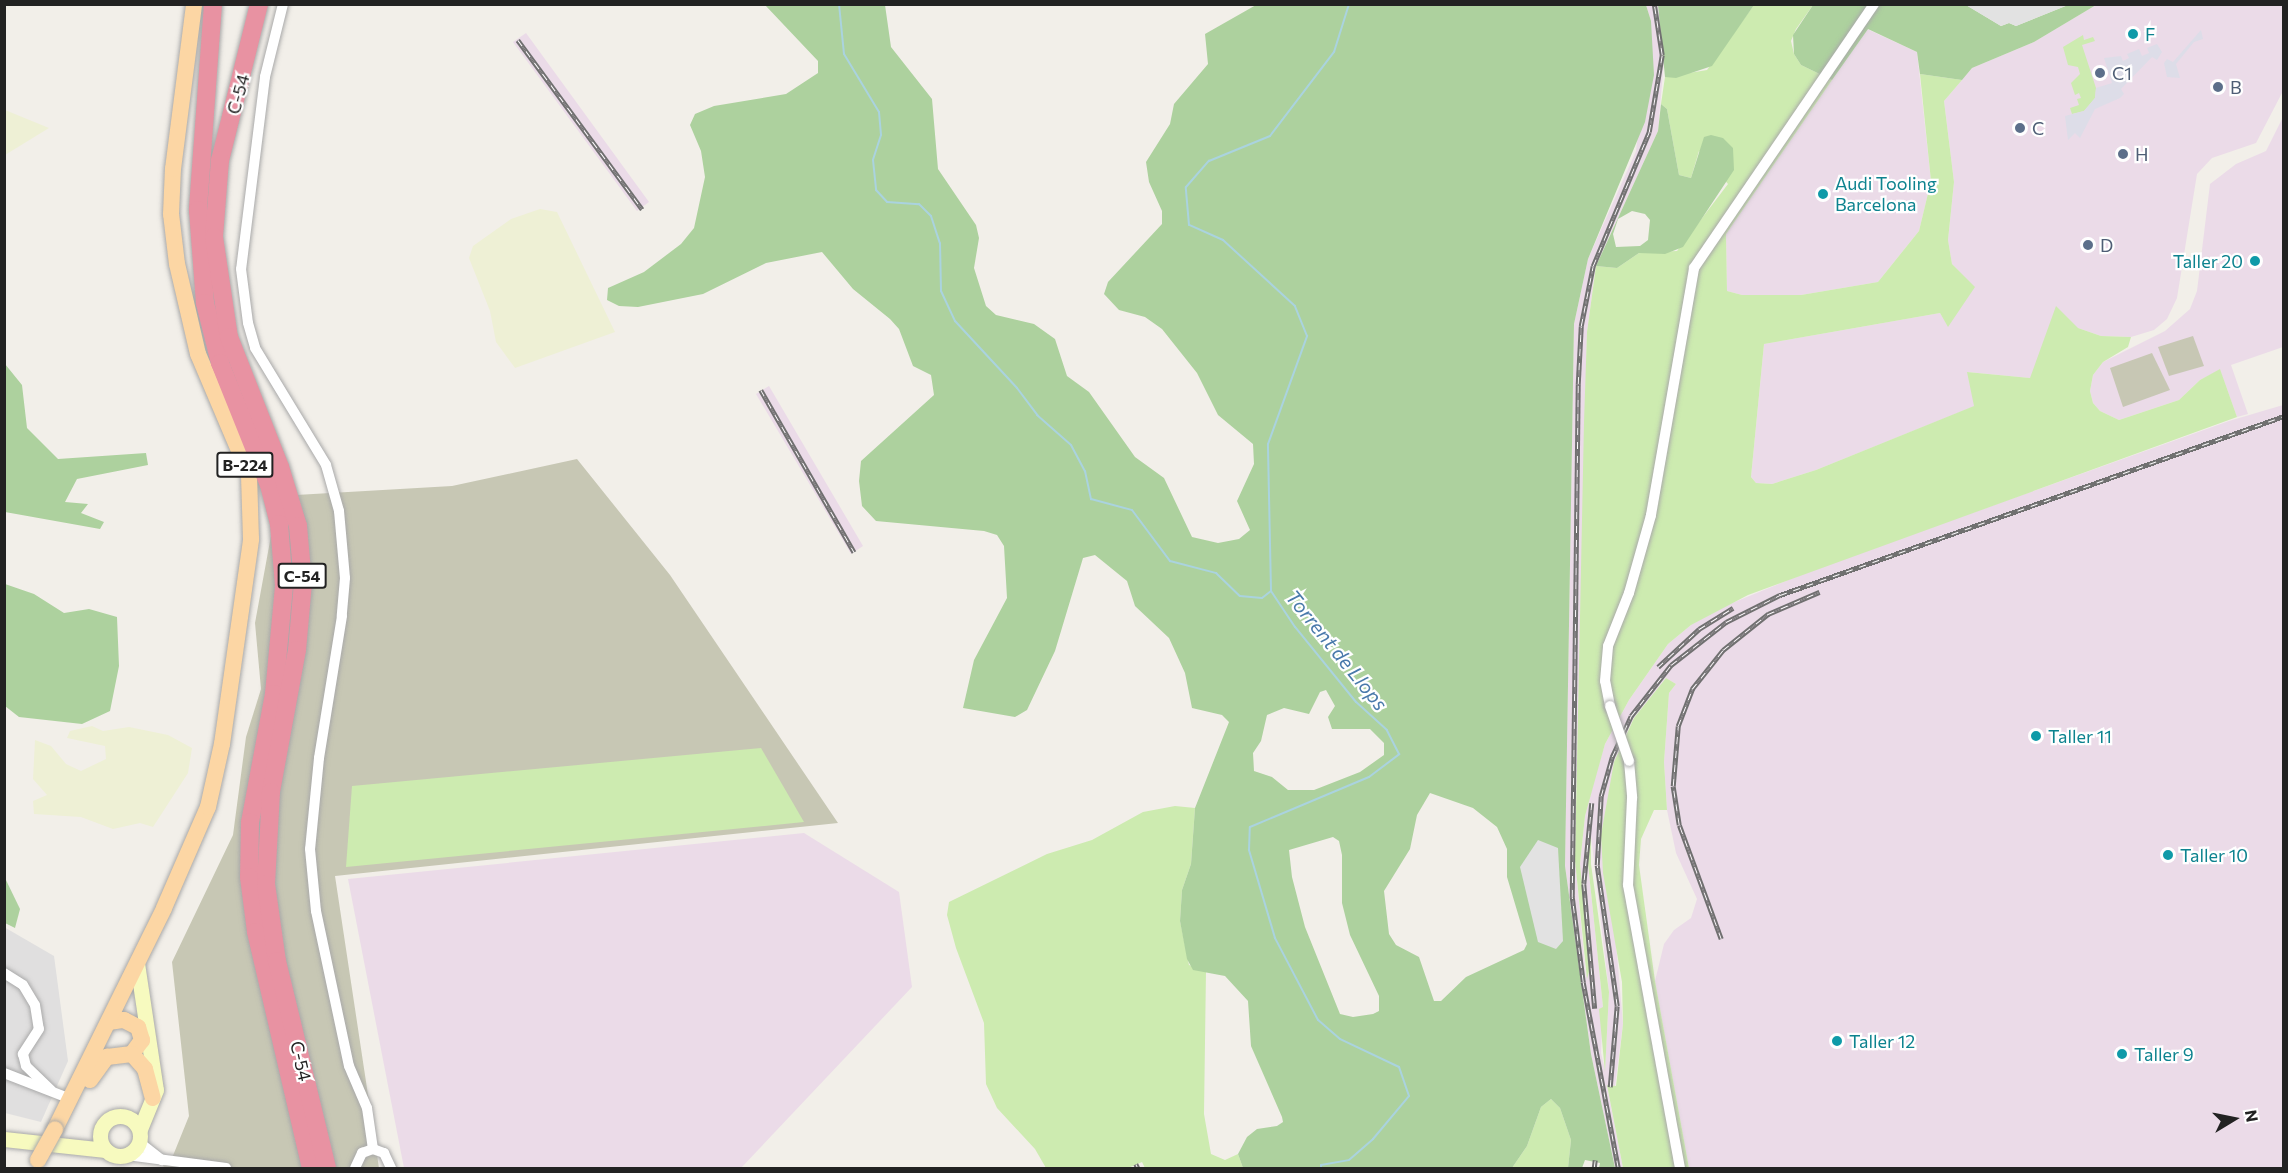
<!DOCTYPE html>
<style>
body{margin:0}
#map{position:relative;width:2288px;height:1173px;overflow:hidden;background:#f2efe9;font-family:Commissioner,sans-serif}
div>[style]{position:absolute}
.residential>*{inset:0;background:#e0dfdf}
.industrial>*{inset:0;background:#ebdbe8}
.construction>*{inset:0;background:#c7c7b4}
.farmland>*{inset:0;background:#eef0d5}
.grass>*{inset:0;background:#cdebb0}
.forest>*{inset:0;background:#add19e}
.parking>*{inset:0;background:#e2e2e2}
.plaza>*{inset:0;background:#dddde8}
.stream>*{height:2px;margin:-1px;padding:0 1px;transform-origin:1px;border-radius:1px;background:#aad3df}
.roads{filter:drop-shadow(0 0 2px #a9a9a9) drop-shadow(0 0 2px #a9a9a9)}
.street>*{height:10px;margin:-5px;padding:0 5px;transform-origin:5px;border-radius:5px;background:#fff}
.secondary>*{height:15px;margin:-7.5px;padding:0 7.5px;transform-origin:7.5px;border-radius:7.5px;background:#f7fabf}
.secondary>.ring{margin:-7.5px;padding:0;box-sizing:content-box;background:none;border:15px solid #f7fabf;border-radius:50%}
.primary>*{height:16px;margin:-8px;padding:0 8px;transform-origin:8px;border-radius:8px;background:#fcd6a4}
.highway>*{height:18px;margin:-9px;padding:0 9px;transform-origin:9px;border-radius:9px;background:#e892a2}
.rail>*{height:4.5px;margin-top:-2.25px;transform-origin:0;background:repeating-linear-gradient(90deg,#fff 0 7px,#707070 0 14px);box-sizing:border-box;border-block:2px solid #707070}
.bridges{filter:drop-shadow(0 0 2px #a9a9a9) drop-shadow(0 0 2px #a9a9a9)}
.street-bridge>*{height:10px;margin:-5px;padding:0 5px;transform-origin:5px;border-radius:5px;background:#fff}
.primary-bridge>*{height:16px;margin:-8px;padding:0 8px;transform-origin:8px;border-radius:8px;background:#fcd6a4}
.dots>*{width:16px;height:16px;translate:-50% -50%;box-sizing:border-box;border:3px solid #fff;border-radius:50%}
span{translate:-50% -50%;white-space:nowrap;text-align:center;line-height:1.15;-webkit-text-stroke:4.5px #fff;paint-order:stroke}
.shield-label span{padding:2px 4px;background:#fff;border:2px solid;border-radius:4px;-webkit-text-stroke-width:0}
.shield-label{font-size:16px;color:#222;font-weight:700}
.culture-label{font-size:18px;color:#0d838f}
.left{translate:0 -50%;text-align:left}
.right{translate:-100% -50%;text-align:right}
.service-label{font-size:18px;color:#4e5e75}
.street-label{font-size:18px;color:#222}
.water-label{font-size:20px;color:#4a7aab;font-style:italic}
.frame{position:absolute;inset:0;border:6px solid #222;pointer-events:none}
.north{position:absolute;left:2204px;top:1089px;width:60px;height:60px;-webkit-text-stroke:4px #fff;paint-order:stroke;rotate:80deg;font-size:16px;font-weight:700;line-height:24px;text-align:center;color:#222}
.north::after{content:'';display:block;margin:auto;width:21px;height:27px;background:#222;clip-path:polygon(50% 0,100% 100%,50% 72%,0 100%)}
</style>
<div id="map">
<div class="residential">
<div style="clip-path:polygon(4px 927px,54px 956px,68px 1061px,41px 1122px,5px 1113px)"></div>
</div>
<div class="industrial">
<div style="clip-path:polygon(evenodd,1646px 5px,1658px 5px,1665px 47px,1658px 131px,1596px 266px,1587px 332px,1575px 860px,1586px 977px,1590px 967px,1580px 864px,1585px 816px,1595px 777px,1605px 744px,1629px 700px,1668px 644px,1691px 625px,1720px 608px,1818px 568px,2229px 421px,2283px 405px,2283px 1168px,1689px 1168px,1655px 981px,1664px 944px,1674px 930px,1691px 918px,1697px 899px,1676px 853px,1667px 810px,1664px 762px,1669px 693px,1676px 684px,1666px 678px,1634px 718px,1619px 748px,1615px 932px,1623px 1024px,1615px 1086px,1607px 1086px,1623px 1168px,1615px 1168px,1591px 1054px,1565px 866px,1574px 324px,1588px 259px,1636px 151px,1651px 21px,1646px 5px,1591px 835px,1609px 992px,1605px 1070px,1601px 1053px,1603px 1007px,1587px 854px,1591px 835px)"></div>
<div style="clip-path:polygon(2096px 5px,2283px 5px,2283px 91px,2256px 143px,2212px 158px,2197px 174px,2177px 298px,2167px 319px,2154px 330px,2131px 337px,2101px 336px,2078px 328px,2030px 378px,1968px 372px,1975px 406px,1816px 470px,1772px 484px,1756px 483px,1751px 477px,1764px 344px,1940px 313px,1948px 326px,1974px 287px,1952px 264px,1948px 240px,1954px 182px,1944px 101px,1972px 68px,2034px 42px)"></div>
<div style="clip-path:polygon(1867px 29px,1917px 52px,1931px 181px,1919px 231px,1878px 282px,1801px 295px,1742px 295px,1727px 291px,1726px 234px)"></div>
<div style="clip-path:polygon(526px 33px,649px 202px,637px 211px,513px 42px)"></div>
<div style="clip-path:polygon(2283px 117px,2283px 347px,2231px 365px,2248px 414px,2237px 417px,2220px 370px,2200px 380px,2179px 400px,2119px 420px,2100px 411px,2093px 403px,2090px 391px,2093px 375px,2103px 362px,2165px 331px,2190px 309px,2197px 291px,2210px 184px,2236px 164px,2266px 151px)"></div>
<div style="clip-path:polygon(769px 386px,863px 546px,851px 554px,756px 394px)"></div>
<div style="clip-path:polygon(804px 833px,899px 892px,912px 987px,741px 1168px,404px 1168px,348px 879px)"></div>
</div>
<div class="construction">
<div style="clip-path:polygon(2193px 336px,2204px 366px,2169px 376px,2158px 347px)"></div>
<div style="clip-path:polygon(2152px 353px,2170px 390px,2123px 407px,2110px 368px)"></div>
<div style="clip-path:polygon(577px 459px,670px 575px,838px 823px,335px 876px,379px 1168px,161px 1168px,170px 1163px,189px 1116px,172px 962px,233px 835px,246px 737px,261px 689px,255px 623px,277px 503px,296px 495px,452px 486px)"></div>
</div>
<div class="farmland">
<div style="clip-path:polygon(4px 110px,5px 110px,49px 128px,5px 155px)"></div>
<div style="clip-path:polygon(540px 209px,557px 212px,615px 332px,515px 368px,496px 342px,490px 311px,469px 258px,473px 246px,511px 219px)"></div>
<div style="clip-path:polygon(92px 726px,103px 731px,129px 727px,168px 735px,192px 748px,188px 773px,153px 827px,140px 823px,113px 829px,81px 817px,34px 814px,33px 801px,47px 795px,33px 779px,35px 740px,51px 746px,66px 764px,81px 771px,106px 759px,105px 746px,67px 738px,70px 731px)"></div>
</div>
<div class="grass">
<div style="clip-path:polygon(1754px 5px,1813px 5px,1796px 29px,1791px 41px,1794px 54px,1801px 65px,1832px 80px,1726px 234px,1727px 291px,1742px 295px,1801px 295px,1878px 282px,1919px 231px,1931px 181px,1920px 74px,1962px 80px,1944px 101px,1954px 182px,1948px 240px,1952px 264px,1975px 287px,1948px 327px,1940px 313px,1764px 344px,1751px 477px,1756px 483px,1772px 484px,1816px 470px,1974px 406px,1967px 372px,2030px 378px,2056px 306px,2078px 328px,2101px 336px,2131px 337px,2128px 347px,2103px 362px,2093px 375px,2090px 391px,2093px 403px,2100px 411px,2119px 420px,2179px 400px,2200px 380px,2220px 369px,2237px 417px,1748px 595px,1691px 625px,1668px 644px,1629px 700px,1605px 744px,1585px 816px,1580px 864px,1590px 968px,1587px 979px,1575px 860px,1584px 422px,1587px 332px,1596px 266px,1617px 268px,1639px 253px,1677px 251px,1728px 184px,1699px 151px,1691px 178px,1679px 175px,1667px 109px,1661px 104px,1665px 77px,1707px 70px)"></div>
<div style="clip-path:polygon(2083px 35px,2084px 40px,2093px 37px,2095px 41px,2082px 45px,2096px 88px,2095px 98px,2084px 111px,2072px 114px,2070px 108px,2079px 105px,2077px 99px,2081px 98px,2079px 93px,2075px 95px,2071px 83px,2080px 74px,2078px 67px,2068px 65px,2063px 47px)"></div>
<div style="clip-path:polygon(1666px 678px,1676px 684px,1669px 693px,1664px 762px,1667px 810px,1654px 810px,1641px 839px,1639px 865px,1655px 981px,1689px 1168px,1623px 1168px,1607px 1085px,1616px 1086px,1623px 1024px,1622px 982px,1603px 873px,1601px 835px,1614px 762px,1634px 718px)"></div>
<div style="clip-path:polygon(761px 748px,804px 822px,346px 867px,352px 786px)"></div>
<div style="clip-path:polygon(1175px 806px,1195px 808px,1191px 864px,1182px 890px,1180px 921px,1189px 965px,1206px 971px,1204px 1114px,1211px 1154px,1225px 1160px,1238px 1154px,1243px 1168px,1145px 1168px,1142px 1162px,1128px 1168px,1046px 1168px,1035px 1149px,997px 1108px,986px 1084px,984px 1023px,956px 948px,947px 915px,949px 902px,1047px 854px,1092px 840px,1143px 812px)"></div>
<div style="clip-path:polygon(1591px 831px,1591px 864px,1609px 992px,1605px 1072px,1599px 1009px,1603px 1007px,1587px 854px)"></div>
<div style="clip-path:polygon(1551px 1099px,1560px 1108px,1571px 1140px,1568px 1168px,1512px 1168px,1527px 1146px,1541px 1107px)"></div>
</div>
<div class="forest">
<div style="clip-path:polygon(evenodd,765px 5px,885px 5px,891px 47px,932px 99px,938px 169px,976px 225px,979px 238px,974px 268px,986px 306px,996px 315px,1034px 324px,1055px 339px,1067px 376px,1089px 392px,1135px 457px,1164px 478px,1192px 537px,1218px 543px,1239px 539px,1250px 530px,1237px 501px,1254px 464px,1253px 444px,1218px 415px,1197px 373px,1162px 329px,1145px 317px,1119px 310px,1104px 294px,1108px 282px,1162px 224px,1162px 211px,1149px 182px,1146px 162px,1170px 124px,1174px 104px,1208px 64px,1205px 34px,1256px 5px,1646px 5px,1651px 21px,1654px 75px,1645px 122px,1588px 259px,1574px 324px,1565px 866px,1591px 1054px,1615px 1168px,1599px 1168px,1600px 1163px,1585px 1160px,1582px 1168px,1568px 1168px,1571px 1140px,1560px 1108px,1551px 1099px,1541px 1107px,1527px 1146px,1512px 1168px,1243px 1168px,1238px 1154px,1247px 1137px,1257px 1129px,1277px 1126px,1283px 1122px,1282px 1117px,1251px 1046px,1248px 1001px,1225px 976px,1193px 970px,1187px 959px,1180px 921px,1182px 890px,1191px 864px,1195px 808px,1229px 722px,1222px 715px,1192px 708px,1185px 673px,1169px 638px,1135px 606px,1127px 581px,1095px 555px,1083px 558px,1055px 651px,1027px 710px,1015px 717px,963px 708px,974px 660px,1007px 598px,1004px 546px,997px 535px,984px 531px,876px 521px,862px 506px,859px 481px,861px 461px,934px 395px,931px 375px,913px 366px,899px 329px,890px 319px,853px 289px,822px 252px,766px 263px,703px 294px,638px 307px,619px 306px,607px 300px,608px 288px,644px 272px,681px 244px,694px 228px,705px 177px,701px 151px,690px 125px,695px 114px,714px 106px,786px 94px,818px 73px,818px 61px,765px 5px,1326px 690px,1335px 706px,1328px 717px,1332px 729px,1370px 729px,1384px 743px,1384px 755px,1360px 772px,1314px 790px,1288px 790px,1272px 777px,1254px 771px,1253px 753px,1261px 741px,1267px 715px,1284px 708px,1309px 714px,1320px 692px,1326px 690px,765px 5px,1430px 793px,1473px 808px,1497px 827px,1507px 849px,1507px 877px,1527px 944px,1524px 950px,1466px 977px,1441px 1001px,1434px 1001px,1419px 957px,1396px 945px,1389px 934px,1384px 891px,1410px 849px,1417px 815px,1430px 793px,765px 5px,1333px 837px,1339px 841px,1342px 855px,1342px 903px,1350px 935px,1379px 996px,1379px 1011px,1373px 1014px,1353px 1017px,1340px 1014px,1305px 927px,1292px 877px,1289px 850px,1333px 837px)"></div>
<div style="clip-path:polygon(1658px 5px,1658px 4px,1754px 5px,1712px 66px,1676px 78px,1665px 77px)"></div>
<div style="clip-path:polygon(1813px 5px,1966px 5px,2001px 26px,2009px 23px,2016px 26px,2068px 5px,2096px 5px,2034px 42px,1972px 68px,1962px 80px,1920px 74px,1917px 52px,1868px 29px,1832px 80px,1801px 65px,1794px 54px,1793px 35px)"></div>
<div style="clip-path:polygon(evenodd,1661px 104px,1667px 109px,1679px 175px,1691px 178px,1704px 137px,1711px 135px,1723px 138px,1733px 148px,1734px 170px,1683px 247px,1665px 254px,1639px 253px,1617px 268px,1596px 266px,1658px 131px,1661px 104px,1632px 211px,1645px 214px,1650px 220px,1648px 240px,1640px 246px,1616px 247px,1613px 234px,1618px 219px,1632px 211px)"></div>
<div style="clip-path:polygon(5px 364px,22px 385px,27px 428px,58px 459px,146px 453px,148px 465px,77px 479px,65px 502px,88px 504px,81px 513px,104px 522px,100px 529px,5px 512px)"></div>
<div style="clip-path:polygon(5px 584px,34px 594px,64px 613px,89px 609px,117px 617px,119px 666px,110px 711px,82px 724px,19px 717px,5px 706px)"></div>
<div style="clip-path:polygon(5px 878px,20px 909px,15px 928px,5px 923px)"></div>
</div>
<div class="parking">
<div style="clip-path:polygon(1966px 5px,2068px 5px,2016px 26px,2009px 23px,2001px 26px)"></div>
<div style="clip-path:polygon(1538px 840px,1558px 848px,1563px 941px,1556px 949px,1538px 942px,1520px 867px)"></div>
</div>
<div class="plaza">
<div style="clip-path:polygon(2201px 30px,2203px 39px,2194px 42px,2176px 64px,2180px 78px,2167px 77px,2164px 63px,2167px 59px,2173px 62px)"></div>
<div style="clip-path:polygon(2157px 44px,2162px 52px,2157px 60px,2152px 57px,2121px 89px,2124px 94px,2120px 98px,2095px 109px,2080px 138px,2075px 133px,2068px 140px,2065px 116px,2084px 111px,2095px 98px,2096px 88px,2112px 83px,2104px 58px,2121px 56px,2123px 61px,2129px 58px,2127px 54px,2139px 49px,2142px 56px,2149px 53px,2147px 48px)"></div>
</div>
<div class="stream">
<div style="left:839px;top:4px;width:50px;rotate:84.3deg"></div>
<div style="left:844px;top:54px;width:68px;rotate:58.9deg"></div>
<div style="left:879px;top:112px;width:23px;rotate:85deg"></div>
<div style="left:881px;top:135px;width:26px;rotate:108deg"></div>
<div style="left:873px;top:160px;width:30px;rotate:84deg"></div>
<div style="left:876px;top:190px;width:16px;rotate:47deg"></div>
<div style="left:887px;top:202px;width:32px;rotate:4deg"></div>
<div style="left:919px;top:204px;width:17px;rotate:45deg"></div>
<div style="left:931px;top:216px;width:28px;rotate:72deg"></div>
<div style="left:940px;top:243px;width:48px;rotate:88.8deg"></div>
<div style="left:941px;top:291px;width:33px;rotate:65deg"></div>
<div style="left:955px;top:321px;width:91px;rotate:47.2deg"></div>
<div style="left:1017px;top:388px;width:34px;rotate:53deg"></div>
<div style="left:1037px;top:415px;width:45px;rotate:41.4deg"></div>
<div style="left:1071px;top:445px;width:30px;rotate:62deg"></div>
<div style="left:1085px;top:471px;width:29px;rotate:78deg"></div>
<div style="left:1091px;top:499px;width:42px;rotate:15deg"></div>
<div style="left:1132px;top:510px;width:64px;rotate:53.3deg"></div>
<div style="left:1170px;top:561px;width:48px;rotate:14.6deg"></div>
<div style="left:1216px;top:573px;width:33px;rotate:44deg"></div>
<div style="left:1240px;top:596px;width:22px;rotate:5deg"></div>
<div style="left:1262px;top:598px;width:11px;rotate:-38deg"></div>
<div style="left:1321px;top:1168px;width:3px;rotate:-90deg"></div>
<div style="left:1321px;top:1165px;width:28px;rotate:-10deg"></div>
<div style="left:1349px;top:1160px;width:32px;rotate:-41deg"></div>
<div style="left:1373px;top:1139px;width:56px;rotate:-50.1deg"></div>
<div style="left:1409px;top:1096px;width:31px;rotate:-109deg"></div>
<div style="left:1399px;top:1067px;width:65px;rotate:-154.6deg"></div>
<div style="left:1340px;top:1039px;width:29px;rotate:-139deg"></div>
<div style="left:1318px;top:1020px;width:93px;rotate:-117.7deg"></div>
<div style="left:1275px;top:938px;width:92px;rotate:-106.5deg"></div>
<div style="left:1249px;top:850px;width:23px;rotate:-88deg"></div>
<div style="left:1250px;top:827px;width:129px;rotate:-22.8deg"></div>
<div style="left:1369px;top:777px;width:38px;rotate:-37deg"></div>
<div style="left:1399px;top:754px;width:27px;rotate:-117deg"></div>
<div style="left:1387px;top:730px;width:42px;rotate:-137.9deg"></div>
<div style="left:1356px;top:702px;width:97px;rotate:-129.1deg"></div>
<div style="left:1295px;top:627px;width:43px;rotate:-123.7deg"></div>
<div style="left:1271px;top:591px;width:147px;rotate:-91.2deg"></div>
<div style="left:1268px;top:444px;width:115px;rotate:-70.1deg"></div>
<div style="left:1307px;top:336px;width:32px;rotate:-112deg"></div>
<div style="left:1295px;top:306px;width:98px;rotate:-137.5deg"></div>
<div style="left:1223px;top:240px;width:37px;rotate:-156deg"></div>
<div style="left:1189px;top:225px;width:38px;rotate:-95deg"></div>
<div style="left:1186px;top:187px;width:35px;rotate:-49deg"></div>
<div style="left:1209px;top:161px;width:66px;rotate:-22.3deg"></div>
<div style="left:1270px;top:136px;width:106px;rotate:-52.7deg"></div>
<div style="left:1334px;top:52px;width:50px;rotate:-72.6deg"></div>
</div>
<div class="roads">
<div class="street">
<div style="left:283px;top:4px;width:75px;rotate:103.9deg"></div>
<div style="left:265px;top:77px;width:193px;rotate:97.1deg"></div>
<div style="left:241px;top:269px;width:54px;rotate:82.6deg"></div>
<div style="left:248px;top:323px;width:26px;rotate:74deg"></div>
<div style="left:255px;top:348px;width:137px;rotate:58.7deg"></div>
<div style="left:326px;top:465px;width:48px;rotate:74.2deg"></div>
<div style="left:339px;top:511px;width:67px;rotate:84.9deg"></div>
<div style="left:345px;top:578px;width:38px;rotate:95deg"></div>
<div style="left:342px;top:616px;width:144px;rotate:99.2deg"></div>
<div style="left:319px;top:758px;width:91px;rotate:95.6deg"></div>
<div style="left:310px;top:849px;width:62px;rotate:84.5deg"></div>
<div style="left:316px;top:911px;width:158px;rotate:78deg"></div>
<div style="left:349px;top:1066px;width:46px;rotate:66.8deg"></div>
<div style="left:367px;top:1108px;width:41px;rotate:81.7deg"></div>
<div style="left:1610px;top:706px;width:25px;rotate:-101deg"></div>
<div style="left:1605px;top:681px;width:35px;rotate:-85deg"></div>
<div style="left:1608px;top:646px;width:57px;rotate:-68.4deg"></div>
<div style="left:1629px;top:593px;width:81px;rotate:-74.2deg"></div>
<div style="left:1651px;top:515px;width:251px;rotate:-80.1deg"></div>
<div style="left:1694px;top:268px;width:320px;rotate:-55.7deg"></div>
<div style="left:1629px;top:761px;width:37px;rotate:85deg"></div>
<div style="left:1632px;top:798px;width:87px;rotate:92.6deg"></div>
<div style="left:1628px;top:885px;width:288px;rotate:79.6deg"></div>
<div style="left:4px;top:973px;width:22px;rotate:32deg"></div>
<div style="left:23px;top:985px;width:23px;rotate:59deg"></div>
<div style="left:35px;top:1005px;width:24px;rotate:81deg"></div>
<div style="left:39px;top:1029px;width:30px;rotate:123deg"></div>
<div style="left:23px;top:1054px;width:12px;rotate:76deg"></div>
<div style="left:26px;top:1066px;width:35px;rotate:44deg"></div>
<div style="left:4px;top:1073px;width:72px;rotate:21.2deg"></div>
<div style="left:140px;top:1143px;width:28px;rotate:38deg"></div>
<div style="left:127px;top:1155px;width:100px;rotate:7.5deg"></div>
<div style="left:355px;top:1168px;width:17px;rotate:-65deg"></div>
<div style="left:362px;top:1153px;width:12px;rotate:-20deg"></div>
<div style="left:373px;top:1149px;width:12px;rotate:20deg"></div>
<div style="left:384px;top:1153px;width:17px;rotate:65deg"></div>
</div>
<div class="secondary">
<div style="left:137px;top:963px;width:128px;rotate:81.5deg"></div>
<div style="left:156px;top:1090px;width:42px;rotate:112.3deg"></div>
<div class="ring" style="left:100px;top:1116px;width:25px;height:25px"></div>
<div style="left:4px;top:1139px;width:102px;rotate:6.2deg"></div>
</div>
<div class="primary">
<div style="left:109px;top:1022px;width:15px;rotate:-8deg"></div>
<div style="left:124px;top:1020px;width:16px;rotate:27deg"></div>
<div style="left:138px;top:1027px;width:14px;rotate:73deg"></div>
<div style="left:142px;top:1040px;width:17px;rotate:126deg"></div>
<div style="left:90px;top:1080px;width:29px;rotate:-54deg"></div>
<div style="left:107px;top:1057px;width:25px;rotate:-7deg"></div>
<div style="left:132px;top:1054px;width:20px;rotate:49deg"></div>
<div style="left:145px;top:1069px;width:30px;rotate:75deg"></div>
<div style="left:55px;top:1129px;width:246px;rotate:-63.7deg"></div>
<div style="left:164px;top:908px;width:110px;rotate:-66.5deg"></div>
<div style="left:208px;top:807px;width:65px;rotate:-77.5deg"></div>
<div style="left:222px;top:744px;width:207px;rotate:-81.9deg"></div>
<div style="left:251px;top:539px;width:65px;rotate:-91.8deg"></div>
<div style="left:249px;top:474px;width:130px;rotate:-113deg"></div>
<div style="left:198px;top:354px;width:92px;rotate:-103.1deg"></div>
<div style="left:177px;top:264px;width:50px;rotate:-96.8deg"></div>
<div style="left:171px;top:214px;width:45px;rotate:-87.5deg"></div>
<div style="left:173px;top:169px;width:166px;rotate:-82.7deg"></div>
</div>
<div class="highway">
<div style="left:213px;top:4px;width:207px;rotate:94.2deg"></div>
<div style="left:198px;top:210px;width:93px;rotate:85.7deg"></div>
<div style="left:205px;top:303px;width:62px;rotate:76deg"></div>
<div style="left:220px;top:363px;width:131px;rotate:68.1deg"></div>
<div style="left:269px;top:485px;width:40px;rotate:75.6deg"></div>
<div style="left:279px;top:524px;width:62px;rotate:85.4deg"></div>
<div style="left:284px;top:586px;width:108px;rotate:95.3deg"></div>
<div style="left:274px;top:694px;width:130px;rotate:100.6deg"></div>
<div style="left:250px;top:822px;width:55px;rotate:91deg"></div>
<div style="left:249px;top:877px;width:55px;rotate:82.7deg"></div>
<div style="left:256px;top:932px;width:242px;rotate:76.9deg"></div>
<div style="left:259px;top:4px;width:161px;rotate:104deg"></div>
<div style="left:220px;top:160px;width:77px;rotate:94.5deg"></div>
<div style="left:214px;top:237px;width:101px;rotate:81.5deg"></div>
<div style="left:229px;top:337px;width:140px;rotate:68.6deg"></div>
<div style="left:280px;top:467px;width:62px;rotate:73deg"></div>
<div style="left:298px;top:526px;width:57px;rotate:85deg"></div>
<div style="left:303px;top:583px;width:67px;rotate:95.1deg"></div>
<div style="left:297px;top:650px;width:144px;rotate:100.4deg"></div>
<div style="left:271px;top:792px;width:92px;rotate:93.1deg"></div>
<div style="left:266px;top:884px;width:78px;rotate:81.9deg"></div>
<div style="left:277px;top:961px;width:213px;rotate:76.4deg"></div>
</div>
</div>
<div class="rail">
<div style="left:518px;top:40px;width:210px;rotate:53.7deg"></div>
<div style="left:761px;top:390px;width:187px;rotate:60.1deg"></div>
<div style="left:1658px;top:667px;width:56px;rotate:-42.8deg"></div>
<div style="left:1699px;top:629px;width:40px;rotate:-32deg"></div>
<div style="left:1592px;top:803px;width:81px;rotate:95.6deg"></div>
<div style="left:1584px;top:884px;width:125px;rotate:85deg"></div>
<div style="left:1721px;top:939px;width:121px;rotate:-110.2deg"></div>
<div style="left:1679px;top:825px;width:39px;rotate:-99deg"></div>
<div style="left:1673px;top:786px;width:60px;rotate:-85.2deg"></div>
<div style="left:1678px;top:726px;width:40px;rotate:-69deg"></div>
<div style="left:1692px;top:689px;width:50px;rotate:-51.5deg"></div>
<div style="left:1723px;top:650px;width:58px;rotate:-38.7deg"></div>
<div style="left:1768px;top:614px;width:56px;rotate:-23.3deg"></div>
<div style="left:1610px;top:1087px;width:81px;rotate:-85.1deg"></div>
<div style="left:1617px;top:1006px;width:142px;rotate:-98.1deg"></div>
<div style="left:1597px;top:865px;width:69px;rotate:-86.7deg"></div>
<div style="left:1601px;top:796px;width:41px;rotate:-74.2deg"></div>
<div style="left:1612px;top:757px;width:45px;rotate:-65.1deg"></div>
<div style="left:1631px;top:716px;width:65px;rotate:-51.9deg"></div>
<div style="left:1671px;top:665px;width:70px;rotate:-38deg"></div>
<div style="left:1726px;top:622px;width:60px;rotate:-26.6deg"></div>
<div style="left:1780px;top:595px;width:535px;rotate:-19.55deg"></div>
<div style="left:1136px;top:1164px;width:4px;rotate:63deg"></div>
<div style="left:1594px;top:1168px;width:8px;rotate:-83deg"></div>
<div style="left:1618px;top:1168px;width:189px;rotate:-100.7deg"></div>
<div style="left:1583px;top:982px;width:86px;rotate:-97.4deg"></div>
<div style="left:1572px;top:897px;width:513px;rotate:-89.33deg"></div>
<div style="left:1578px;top:384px;width:58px;rotate:-87deg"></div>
<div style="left:1581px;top:326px;width:61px;rotate:-78.7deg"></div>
<div style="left:1593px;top:266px;width:145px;rotate:-67.3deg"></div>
<div style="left:1649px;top:132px;width:78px;rotate:-80.4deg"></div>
<div style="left:1662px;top:55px;width:52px;rotate:-98.9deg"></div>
</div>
<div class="bridges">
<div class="street-bridge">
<div style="left:1610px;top:706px;width:58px;rotate:70.9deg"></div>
</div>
<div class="primary-bridge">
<div style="left:38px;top:1160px;width:35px;rotate:-61deg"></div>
</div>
</div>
<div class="dots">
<div style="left:2133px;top:34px;background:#0f9aa8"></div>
<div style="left:2100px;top:73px;background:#5c6f8a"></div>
<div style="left:2218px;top:87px;background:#5c6f8a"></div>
<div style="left:2020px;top:128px;background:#5c6f8a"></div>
<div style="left:2123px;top:154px;background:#5c6f8a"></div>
<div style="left:1823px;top:194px;background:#0f9aa8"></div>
<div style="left:2088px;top:245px;background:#5c6f8a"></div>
<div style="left:2255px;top:261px;background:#0f9aa8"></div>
<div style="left:2036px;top:736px;background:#0f9aa8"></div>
<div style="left:2168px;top:855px;background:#0f9aa8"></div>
<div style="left:1837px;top:1041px;background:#0f9aa8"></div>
<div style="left:2122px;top:1054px;background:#0f9aa8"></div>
</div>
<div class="shield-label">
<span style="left:245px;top:465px">B-224</span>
<span style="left:302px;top:576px">C-54</span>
</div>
<div class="culture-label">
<span class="left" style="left:2145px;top:34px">F</span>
<span class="left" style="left:1835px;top:194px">Audi Tooling<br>Barcelona</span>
<span class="right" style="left:2243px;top:261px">Taller 20</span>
<span class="left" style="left:2048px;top:736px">Taller 11</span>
<span class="left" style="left:2180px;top:855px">Taller 10</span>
<span class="left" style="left:1849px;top:1041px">Taller 12</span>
<span class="left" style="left:2134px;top:1054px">Taller 9</span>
</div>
<div class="service-label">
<span class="left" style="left:2112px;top:73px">C1</span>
<span class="left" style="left:2230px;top:87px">B</span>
<span class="left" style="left:2032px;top:128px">C</span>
<span class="left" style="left:2135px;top:154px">H</span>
<span class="left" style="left:2100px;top:245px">D</span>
</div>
<div class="street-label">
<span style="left:238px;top:94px;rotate:-75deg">C-54</span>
<span style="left:301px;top:1061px;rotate:77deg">C-54</span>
</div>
<div class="water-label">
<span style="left:1337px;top:650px;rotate:51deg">Torrent de Llops</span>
</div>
<div class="frame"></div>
<div class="north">N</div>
</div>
